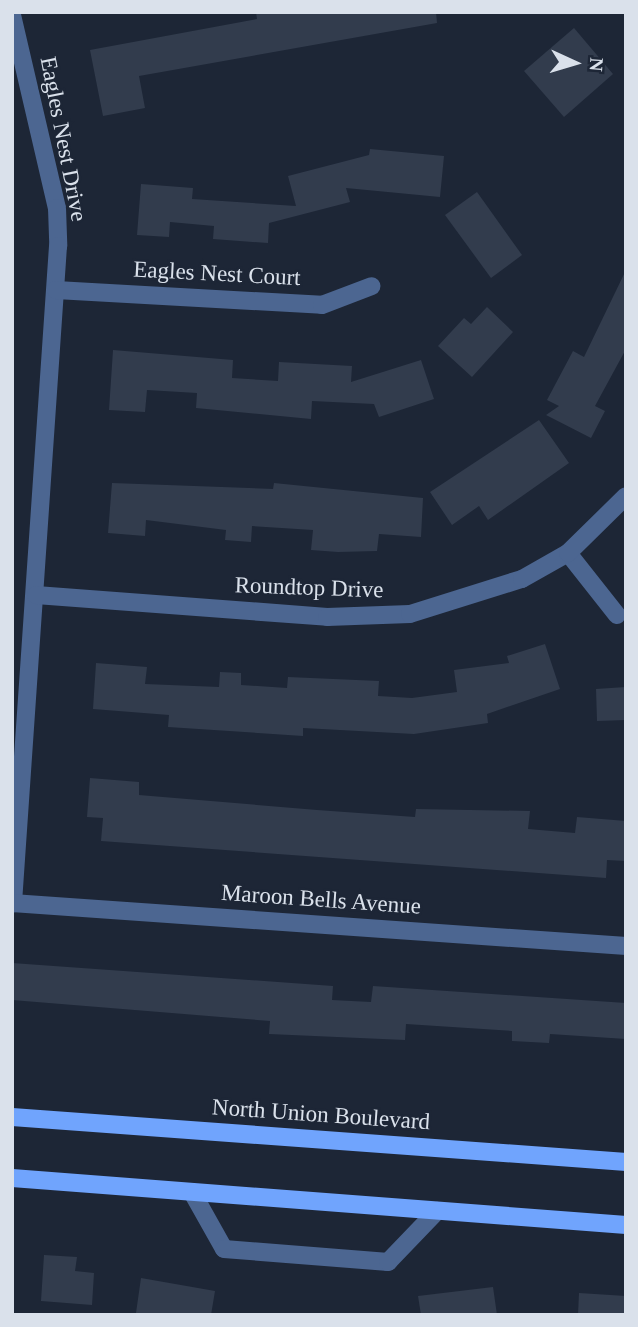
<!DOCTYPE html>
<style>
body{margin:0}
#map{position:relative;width:638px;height:1327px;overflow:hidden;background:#1d2636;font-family:Georgia,serif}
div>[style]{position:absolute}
.building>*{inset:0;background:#323c4d}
.minor>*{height:18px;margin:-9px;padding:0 9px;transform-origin:9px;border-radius:9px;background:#4c6691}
.major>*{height:18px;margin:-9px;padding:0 9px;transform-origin:9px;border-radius:9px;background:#70a4fd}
span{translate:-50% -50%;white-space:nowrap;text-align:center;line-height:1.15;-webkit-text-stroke:5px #1d2636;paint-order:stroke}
.street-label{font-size:23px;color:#dae1eb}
.frame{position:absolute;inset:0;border:14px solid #dae1eb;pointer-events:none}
.north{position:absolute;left:540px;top:28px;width:70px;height:70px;-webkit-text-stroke:5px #1d2636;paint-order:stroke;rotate:94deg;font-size:19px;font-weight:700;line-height:28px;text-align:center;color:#dae1eb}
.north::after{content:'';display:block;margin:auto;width:24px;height:32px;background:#dae1eb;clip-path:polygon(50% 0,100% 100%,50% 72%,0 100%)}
</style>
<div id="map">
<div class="building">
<div style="clip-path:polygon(256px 12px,436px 12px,437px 23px,139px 76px,145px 108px,103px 116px,90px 50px,257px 19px)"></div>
<div style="clip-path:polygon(574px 28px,613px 74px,564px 117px,524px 71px)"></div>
<div style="clip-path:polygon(370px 149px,444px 156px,440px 197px,346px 188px,350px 202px,269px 223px,268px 243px,213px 239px,214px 226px,170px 222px,169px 237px,137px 235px,141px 184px,193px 188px,192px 199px,296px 206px,288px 176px,369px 155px)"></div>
<div style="clip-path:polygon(477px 192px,522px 255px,491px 278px,445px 215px)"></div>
<div style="clip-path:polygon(626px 270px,626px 349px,595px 406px,605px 411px,591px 438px,546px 415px,559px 406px,547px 400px,573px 351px,584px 357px)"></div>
<div style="clip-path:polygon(487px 307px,513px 332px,472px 377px,438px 346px,464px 318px,471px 324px)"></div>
<div style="clip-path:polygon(113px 350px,233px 360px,232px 378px,278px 381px,279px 362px,352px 366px,351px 382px,421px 360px,434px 399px,379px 417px,374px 404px,312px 401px,311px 419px,196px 408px,197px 393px,147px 390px,145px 412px,109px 410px)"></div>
<div style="clip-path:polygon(539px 420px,569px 463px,488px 520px,479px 506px,452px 525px,430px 492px)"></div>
<div style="clip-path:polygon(112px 483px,273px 489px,274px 483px,423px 498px,421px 537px,379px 534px,377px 551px,338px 552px,311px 550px,313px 530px,252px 526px,251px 542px,225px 540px,226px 530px,146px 520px,145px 536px,108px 533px)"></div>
<div style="clip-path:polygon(545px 644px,560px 689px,487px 714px,488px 723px,414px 734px,303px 728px,303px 736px,168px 727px,169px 715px,93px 709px,96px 663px,147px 667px,145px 684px,219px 687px,220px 672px,241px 673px,241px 685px,287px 688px,288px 677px,379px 681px,378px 696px,412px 698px,457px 692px,454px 670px,509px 663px,507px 656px)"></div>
<div style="clip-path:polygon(626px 687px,626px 720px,597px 721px,596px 689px)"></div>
<div style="clip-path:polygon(90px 778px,139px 782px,139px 795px,317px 810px,415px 817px,416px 809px,530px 811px,528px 829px,575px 833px,577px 817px,626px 821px,626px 861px,607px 860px,606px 878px,101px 841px,103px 818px,87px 817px)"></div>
<div style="clip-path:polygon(12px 963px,333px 986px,332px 1000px,371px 1002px,373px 986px,626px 1003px,626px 1039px,550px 1034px,549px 1043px,512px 1041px,512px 1031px,406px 1024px,405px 1040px,269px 1034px,270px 1021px,12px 1000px)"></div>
<div style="clip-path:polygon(44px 1255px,77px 1257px,75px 1271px,94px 1273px,92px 1305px,41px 1301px)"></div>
<div style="clip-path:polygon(141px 1278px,215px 1291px,211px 1315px,136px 1313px)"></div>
<div style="clip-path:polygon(493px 1287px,497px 1315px,421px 1315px,418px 1296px)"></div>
<div style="clip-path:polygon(579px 1293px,626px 1296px,626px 1315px,578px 1315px)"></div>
</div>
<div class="minor">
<div style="left:12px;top:15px;width:198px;rotate:76.9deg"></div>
<div style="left:57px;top:208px;width:38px;rotate:88deg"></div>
<div style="left:58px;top:246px;width:659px;rotate:93.92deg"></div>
<div style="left:56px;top:290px;width:266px;rotate:3.2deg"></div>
<div style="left:322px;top:305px;width:53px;rotate:-20.8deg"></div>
<div style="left:568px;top:553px;width:79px;rotate:51.7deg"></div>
<div style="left:36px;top:595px;width:292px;rotate:4.3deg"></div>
<div style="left:327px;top:617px;width:83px;rotate:-2.1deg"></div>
<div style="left:410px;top:614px;width:117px;rotate:-17.4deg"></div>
<div style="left:522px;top:579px;width:53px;rotate:-29.5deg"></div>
<div style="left:568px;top:553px;width:81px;rotate:-44.5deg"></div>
<div style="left:12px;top:903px;width:616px;rotate:4.01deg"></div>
<div style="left:192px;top:1192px;width:65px;rotate:60.7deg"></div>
<div style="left:224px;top:1249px;width:165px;rotate:4.5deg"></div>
<div style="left:388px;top:1262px;width:71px;rotate:-46.1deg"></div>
</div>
<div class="major">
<div style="left:12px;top:1117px;width:616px;rotate:4.19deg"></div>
<div style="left:12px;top:1178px;width:616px;rotate:4.38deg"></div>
</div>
<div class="street-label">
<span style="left:63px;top:139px;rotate:79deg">Eagles Nest Drive</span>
<span style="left:217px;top:274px;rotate:3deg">Eagles Nest Court</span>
<span style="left:309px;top:588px;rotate:2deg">Roundtop Drive</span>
<span style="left:321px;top:900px;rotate:4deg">Maroon Bells Avenue</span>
<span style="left:321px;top:1115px;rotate:4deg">North Union Boulevard</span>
</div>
<div class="frame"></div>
<div class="north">N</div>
</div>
